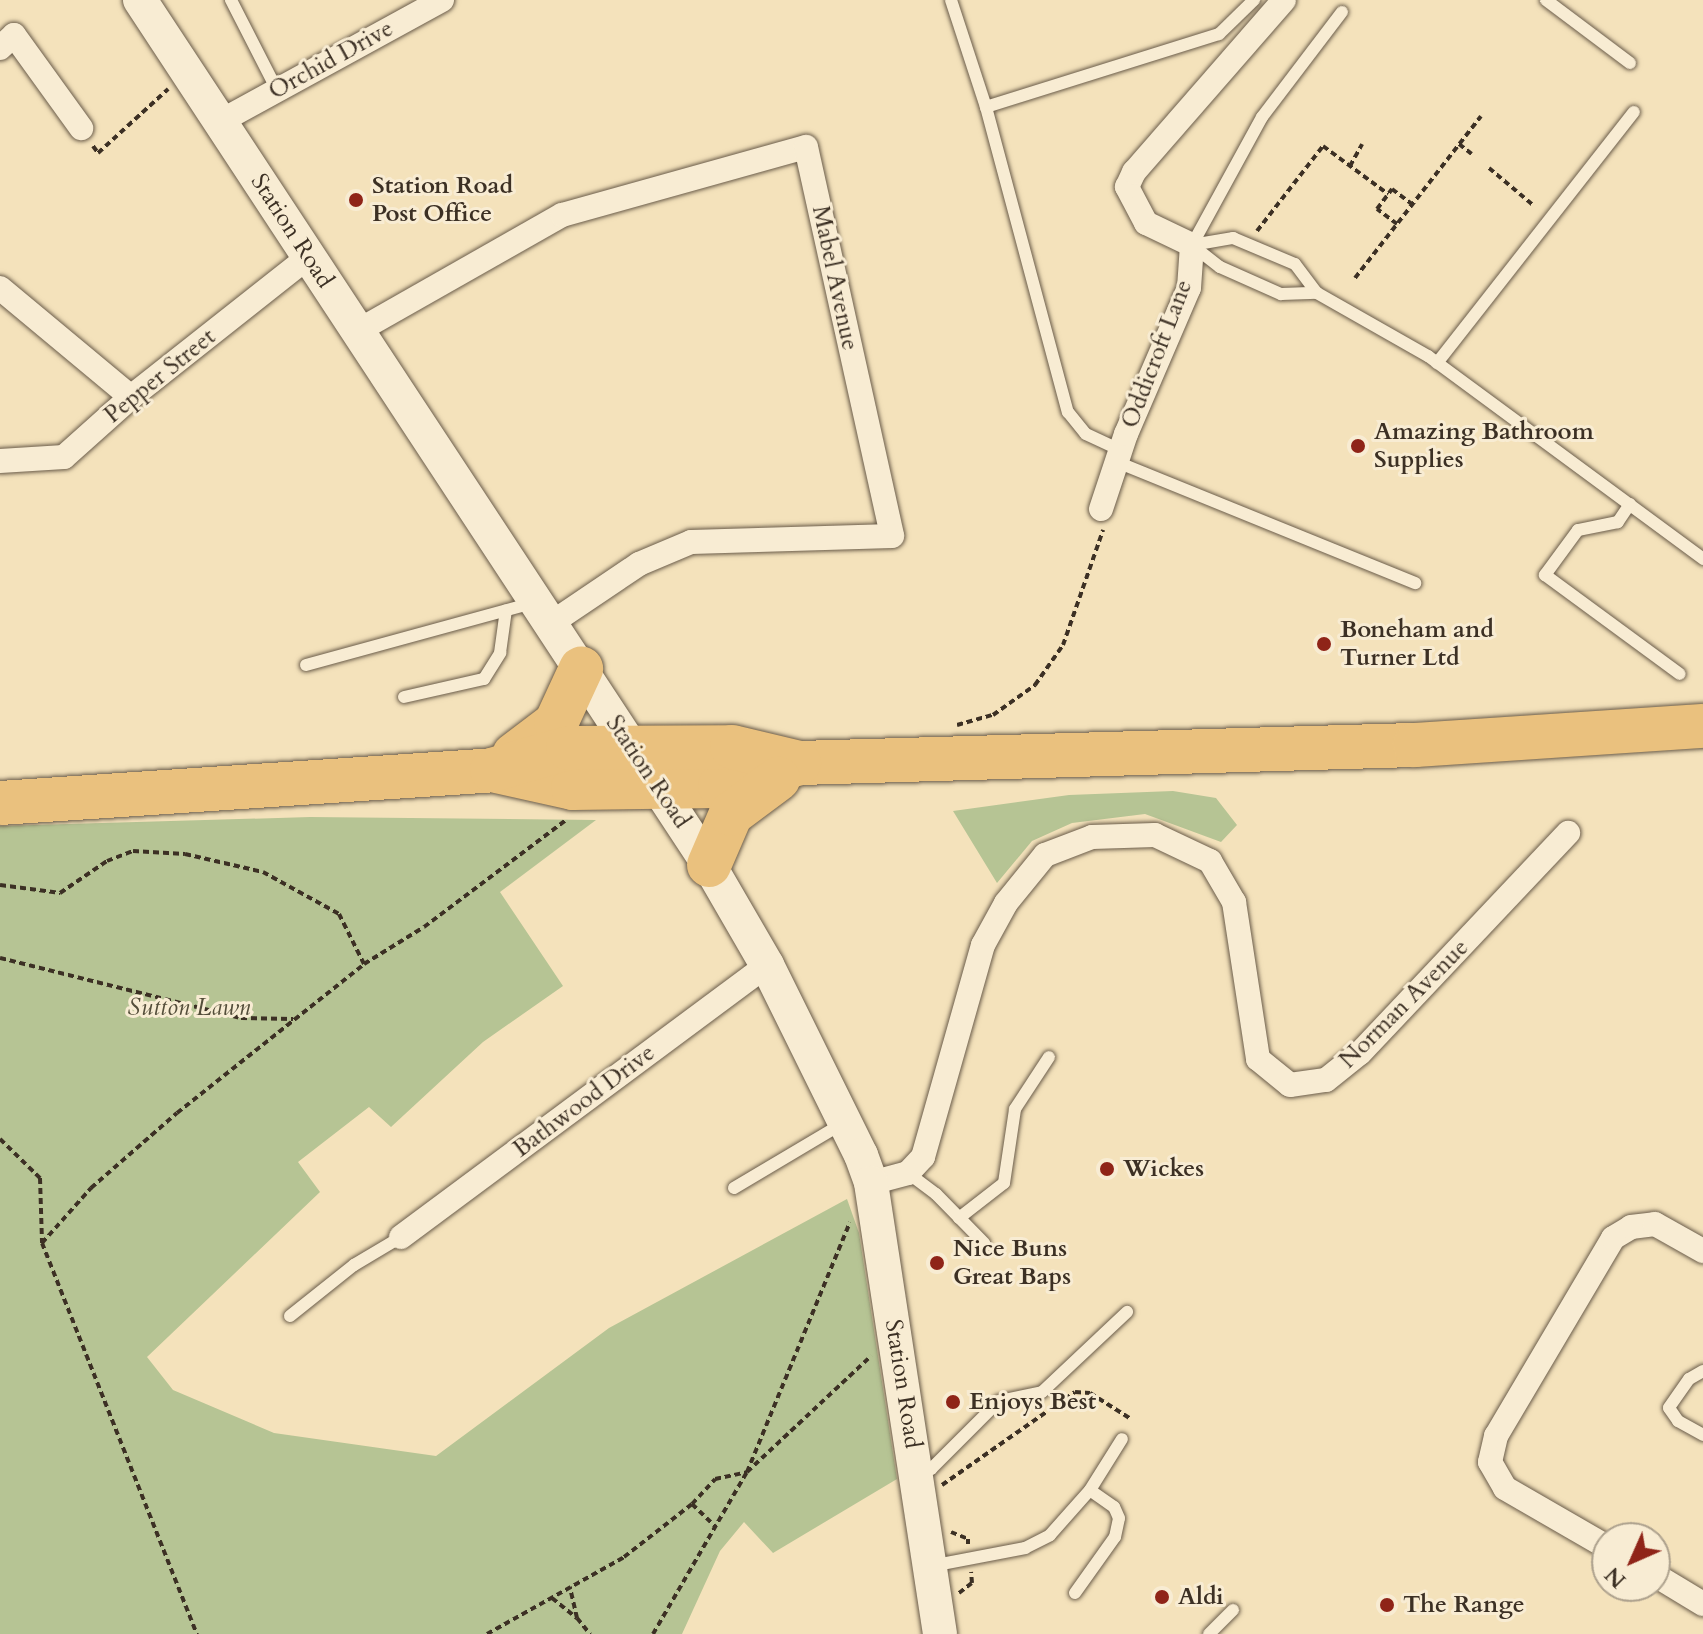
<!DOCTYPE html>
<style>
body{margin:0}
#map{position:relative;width:1703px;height:1634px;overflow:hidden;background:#f4e2bb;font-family:Cardo,serif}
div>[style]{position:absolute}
.green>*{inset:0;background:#b6c494}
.path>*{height:4px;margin-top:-2px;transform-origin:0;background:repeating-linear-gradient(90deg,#3c3024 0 6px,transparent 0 10px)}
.roads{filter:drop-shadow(0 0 2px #6a5c4a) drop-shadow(0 0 2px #6a5c4a)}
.lane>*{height:12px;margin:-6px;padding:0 6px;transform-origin:6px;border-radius:6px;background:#f8ecd3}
.street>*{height:24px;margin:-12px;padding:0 12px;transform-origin:12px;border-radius:12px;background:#f8ecd3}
.secondary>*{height:34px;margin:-17px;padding:0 17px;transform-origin:17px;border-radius:17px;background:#f8ecd3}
.highway>*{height:44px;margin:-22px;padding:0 22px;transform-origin:22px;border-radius:22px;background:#eac17e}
.dots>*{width:22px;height:22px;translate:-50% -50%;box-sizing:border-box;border:4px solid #f8ecd3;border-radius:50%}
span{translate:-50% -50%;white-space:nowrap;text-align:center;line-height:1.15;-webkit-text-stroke:6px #f8ecd3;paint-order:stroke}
.street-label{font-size:24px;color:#3c3024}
.poi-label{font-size:24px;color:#3c3024;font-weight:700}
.left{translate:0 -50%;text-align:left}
.park-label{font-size:24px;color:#544e3a;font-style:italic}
.north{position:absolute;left:1591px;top:1522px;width:80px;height:80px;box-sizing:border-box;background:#f8ecd3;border:2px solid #ada18d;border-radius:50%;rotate:225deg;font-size:22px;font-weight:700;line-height:32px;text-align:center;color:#3c3024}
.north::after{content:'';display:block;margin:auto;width:28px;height:36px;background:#8f2418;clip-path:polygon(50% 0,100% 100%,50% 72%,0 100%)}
</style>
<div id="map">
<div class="green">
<div style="clip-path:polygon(1173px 791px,1216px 798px,1237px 825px,1221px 842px,1145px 814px,1072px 823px,1032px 841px,997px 883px,953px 811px,1069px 795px)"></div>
<div style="clip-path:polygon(310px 817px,596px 820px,500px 892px,563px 986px,483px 1042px,391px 1127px,369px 1107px,298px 1162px,320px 1192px,147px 1357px,173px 1390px,274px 1433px,436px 1456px,609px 1328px,847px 1199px,859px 1233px,897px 1479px,773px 1553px,744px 1522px,720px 1551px,682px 1634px,0 1634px,0 826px)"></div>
</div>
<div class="path">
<div style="left:1459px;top:144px;width:16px;rotate:38deg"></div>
<div style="left:93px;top:146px;width:9px;rotate:54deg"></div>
<div style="left:98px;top:153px;width:95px;rotate:-42.4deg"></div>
<div style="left:1350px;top:166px;width:25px;rotate:-61deg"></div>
<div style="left:1489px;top:168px;width:57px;rotate:40.1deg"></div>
<div style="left:1397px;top:224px;width:25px;rotate:-143deg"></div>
<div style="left:1377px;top:209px;width:25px;rotate:-53deg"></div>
<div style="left:1392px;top:189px;width:25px;rotate:37deg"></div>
<div style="left:1257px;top:231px;width:108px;rotate:-52.2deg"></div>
<div style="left:1323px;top:146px;width:81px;rotate:36.4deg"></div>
<div style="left:1355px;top:278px;width:205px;rotate:-52.1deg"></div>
<div style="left:957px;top:725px;width:37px;rotate:-16deg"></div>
<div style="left:993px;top:715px;width:52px;rotate:-35.5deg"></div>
<div style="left:1035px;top:685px;width:49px;rotate:-55deg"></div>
<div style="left:1063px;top:645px;width:122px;rotate:-70.8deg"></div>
<div style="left:0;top:885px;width:61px;rotate:7.6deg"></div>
<div style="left:60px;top:893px;width:57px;rotate:-34.2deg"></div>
<div style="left:107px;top:861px;width:28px;rotate:-21deg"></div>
<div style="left:133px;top:851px;width:52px;rotate:3.3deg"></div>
<div style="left:185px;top:854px;width:80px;rotate:13deg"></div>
<div style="left:263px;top:872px;width:87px;rotate:28.9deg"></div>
<div style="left:339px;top:914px;width:56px;rotate:63.4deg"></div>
<div style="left:0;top:958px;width:248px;rotate:14deg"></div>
<div style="left:241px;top:1018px;width:52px;rotate:1.1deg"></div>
<div style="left:0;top:1139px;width:56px;rotate:44.3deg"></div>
<div style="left:40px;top:1178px;width:65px;rotate:88.2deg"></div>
<div style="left:42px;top:1243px;width:74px;rotate:-48.3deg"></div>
<div style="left:91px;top:1188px;width:114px;rotate:-41.1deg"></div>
<div style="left:177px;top:1113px;width:239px;rotate:-38.5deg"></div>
<div style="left:364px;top:964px;width:70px;rotate:-31.7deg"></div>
<div style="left:424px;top:927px;width:178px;rotate:-37deg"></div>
<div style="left:42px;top:1243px;width:421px;rotate:68.4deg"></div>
<div style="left:942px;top:1485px;width:162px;rotate:-35deg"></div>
<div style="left:1075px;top:1392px;width:15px;rotate:4deg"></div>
<div style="left:1090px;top:1393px;width:49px;rotate:32.4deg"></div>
<div style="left:692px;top:1504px;width:33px;rotate:44deg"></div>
<div style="left:951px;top:1532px;width:18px;rotate:22deg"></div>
<div style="left:968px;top:1539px;width:5px;rotate:90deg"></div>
<div style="left:959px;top:1593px;width:16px;rotate:-38deg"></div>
<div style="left:972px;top:1583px;width:11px;rotate:-95deg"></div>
<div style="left:552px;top:1598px;width:32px;rotate:39deg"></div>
<div style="left:577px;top:1618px;width:32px;rotate:-103deg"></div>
<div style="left:577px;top:1618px;width:21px;rotate:51deg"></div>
<div style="left:487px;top:1634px;width:157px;rotate:-29.3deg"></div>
<div style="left:624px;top:1557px;width:86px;rotate:-37.9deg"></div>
<div style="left:692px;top:1504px;width:34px;rotate:-47deg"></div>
<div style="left:715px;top:1479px;width:33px;rotate:-12deg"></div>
<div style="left:747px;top:1472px;width:170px;rotate:-43.1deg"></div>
<div style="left:653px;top:1634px;width:187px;rotate:-59.9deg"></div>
<div style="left:747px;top:1472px;width:270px;rotate:-67.6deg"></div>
</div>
<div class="roads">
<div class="lane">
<div style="left:231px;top:0;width:101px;rotate:62.9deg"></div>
<div style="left:951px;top:0;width:113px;rotate:71.9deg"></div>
<div style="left:986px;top:107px;width:316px;rotate:75deg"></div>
<div style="left:1068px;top:412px;width:28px;rotate:51deg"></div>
<div style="left:1086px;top:434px;width:38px;rotate:25deg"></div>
<div style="left:1546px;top:0;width:105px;rotate:36.9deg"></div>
<div style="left:986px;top:107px;width:244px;rotate:-17.4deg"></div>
<div style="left:1219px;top:34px;width:49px;rotate:-44.2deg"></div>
<div style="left:1192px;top:245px;width:42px;rotate:-9.7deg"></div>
<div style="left:1233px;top:238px;width:67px;rotate:22.8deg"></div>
<div style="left:1295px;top:264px;width:36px;rotate:53deg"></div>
<div style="left:1317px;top:293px;width:128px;rotate:29.6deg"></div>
<div style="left:1428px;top:356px;width:342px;rotate:36.4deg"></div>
<div style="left:1192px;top:245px;width:146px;rotate:-61.3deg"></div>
<div style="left:1262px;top:117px;width:132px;rotate:-52.7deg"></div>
<div style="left:1193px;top:246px;width:34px;rotate:38deg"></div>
<div style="left:1220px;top:267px;width:67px;rotate:23.9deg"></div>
<div style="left:1281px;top:294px;width:36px;rotate:-2deg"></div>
<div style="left:1437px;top:363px;width:319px;rotate:-51.9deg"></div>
<div style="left:1117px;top:462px;width:322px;rotate:22.1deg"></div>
<div style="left:1630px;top:504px;width:22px;rotate:124deg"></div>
<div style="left:1618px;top:522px;width:41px;rotate:168.7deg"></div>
<div style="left:1578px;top:530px;width:56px;rotate:126.3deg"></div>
<div style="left:1545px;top:575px;width:167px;rotate:36.3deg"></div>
<div style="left:306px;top:665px;width:234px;rotate:-15.3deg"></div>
<div style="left:404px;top:697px;width:82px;rotate:-12.7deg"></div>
<div style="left:484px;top:679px;width:31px;rotate:-58deg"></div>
<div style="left:500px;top:653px;width:43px;rotate:-82.1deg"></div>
<div style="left:908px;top:1173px;width:35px;rotate:37deg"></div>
<div style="left:936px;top:1194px;width:69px;rotate:45.6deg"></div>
<div style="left:734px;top:1188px;width:126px;rotate:-30.7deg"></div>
<div style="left:959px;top:1218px;width:57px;rotate:-37.9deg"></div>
<div style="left:1004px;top:1183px;width:75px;rotate:-81.5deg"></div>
<div style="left:1015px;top:1109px;width:62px;rotate:-56.8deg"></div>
<div style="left:290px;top:1316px;width:82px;rotate:-38.6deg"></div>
<div style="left:354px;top:1265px;width:55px;rotate:-30.8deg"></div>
<div style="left:1703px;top:1371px;width:16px;rotate:150deg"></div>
<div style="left:1689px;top:1379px;width:35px;rotate:125deg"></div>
<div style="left:1669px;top:1408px;width:16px;rotate:55deg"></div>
<div style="left:1678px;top:1421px;width:29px;rotate:29deg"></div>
<div style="left:920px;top:1473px;width:12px;rotate:-20deg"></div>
<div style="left:931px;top:1469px;width:96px;rotate:-45deg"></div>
<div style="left:999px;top:1401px;width:44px;rotate:-11.8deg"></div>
<div style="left:1042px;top:1392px;width:117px;rotate:-43.3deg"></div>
<div style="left:931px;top:1566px;width:96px;rotate:-10.8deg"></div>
<div style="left:1025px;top:1548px;width:28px;rotate:-27deg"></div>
<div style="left:1050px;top:1535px;width:60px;rotate:-48.4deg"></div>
<div style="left:1090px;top:1490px;width:60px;rotate:-57.9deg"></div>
<div style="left:1075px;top:1593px;width:69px;rotate:-54.5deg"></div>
<div style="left:1115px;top:1537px;width:19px;rotate:-78deg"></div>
<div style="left:1119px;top:1518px;width:12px;rotate:-114deg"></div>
<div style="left:1114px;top:1507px;width:29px;rotate:-145deg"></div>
<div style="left:1209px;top:1634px;width:34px;rotate:-45deg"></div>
</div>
<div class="street">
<div style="left:0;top:48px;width:19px;rotate:-43deg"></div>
<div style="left:14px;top:35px;width:115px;rotate:54.2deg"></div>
<div style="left:221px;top:121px;width:252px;rotate:-28.7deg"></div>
<div style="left:0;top:288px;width:170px;rotate:39.8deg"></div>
<div style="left:356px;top:332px;width:237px;rotate:-29.6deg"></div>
<div style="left:562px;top:215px;width:253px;rotate:-15.6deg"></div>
<div style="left:806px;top:147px;width:398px;rotate:77.5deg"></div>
<div style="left:892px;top:536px;width:201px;rotate:178.3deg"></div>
<div style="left:691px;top:542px;width:56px;rotate:157.1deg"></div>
<div style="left:639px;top:564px;width:104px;rotate:146deg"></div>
<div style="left:0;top:461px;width:64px;rotate:-3.6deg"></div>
<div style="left:64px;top:457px;width:90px;rotate:-41.8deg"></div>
<div style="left:131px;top:397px;width:226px;rotate:-38.3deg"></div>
<div style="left:1101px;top:509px;width:79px;rotate:-71.6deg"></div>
<div style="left:1126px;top:434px;width:159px;rotate:-66.7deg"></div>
<div style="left:1189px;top:288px;width:43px;rotate:-86deg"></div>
<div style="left:1192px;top:245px;width:51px;rotate:-154.4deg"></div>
<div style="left:1146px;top:223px;width:41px;rotate:-117.8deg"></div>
<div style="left:1127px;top:187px;width:17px;rotate:-65deg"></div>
<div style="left:1134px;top:172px;width:228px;rotate:-48.9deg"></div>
<div style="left:871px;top:1183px;width:38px;rotate:-15deg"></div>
<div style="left:908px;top:1173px;width:22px;rotate:-47deg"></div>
<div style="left:923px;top:1157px;width:220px;rotate:-74.2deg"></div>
<div style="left:983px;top:945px;width:48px;rotate:-61.3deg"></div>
<div style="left:1006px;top:903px;width:62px;rotate:-50.9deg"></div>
<div style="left:1045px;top:855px;width:50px;rotate:-21deg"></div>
<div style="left:1092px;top:837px;width:63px;rotate:-1.8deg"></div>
<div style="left:1155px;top:835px;width:61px;rotate:25.3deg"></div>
<div style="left:1210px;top:861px;width:48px;rotate:59.7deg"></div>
<div style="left:1234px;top:902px;width:159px;rotate:81.3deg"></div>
<div style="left:1258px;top:1059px;width:41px;rotate:39.1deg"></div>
<div style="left:1290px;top:1085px;width:36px;rotate:-8deg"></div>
<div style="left:1326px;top:1080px;width:43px;rotate:-38.5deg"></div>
<div style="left:1360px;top:1053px;width:303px;rotate:-46.6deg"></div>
<div style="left:401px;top:1237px;width:456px;rotate:-36.6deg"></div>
<div style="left:1607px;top:1547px;width:118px;rotate:-150deg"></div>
<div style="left:1505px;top:1488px;width:30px;rotate:-120deg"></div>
<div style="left:1490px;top:1462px;width:27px;rotate:-77deg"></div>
<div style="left:1496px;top:1436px;width:230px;rotate:-59.4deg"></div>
<div style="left:1613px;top:1238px;width:21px;rotate:-31deg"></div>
<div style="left:1631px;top:1227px;width:24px;rotate:-7deg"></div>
<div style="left:1655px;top:1224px;width:55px;rotate:29.4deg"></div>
<div style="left:1655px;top:1575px;width:56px;rotate:31.1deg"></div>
</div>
<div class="secondary">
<div style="left:140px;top:0;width:1035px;rotate:56.66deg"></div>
<div style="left:709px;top:865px;width:116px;rotate:59.9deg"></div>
<div style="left:767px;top:965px;width:212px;rotate:63.7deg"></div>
<div style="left:861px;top:1155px;width:30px;rotate:70deg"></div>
<div style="left:871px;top:1183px;width:456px;rotate:81.3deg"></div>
</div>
<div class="highway">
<div style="left:514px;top:755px;width:53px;rotate:-37.3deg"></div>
<div style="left:556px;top:723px;width:60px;rotate:-65.2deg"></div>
<div style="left:492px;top:770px;width:83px;rotate:12.5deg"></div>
<div style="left:573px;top:788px;width:147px;rotate:-0.8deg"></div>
<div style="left:720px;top:786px;width:83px;rotate:-16deg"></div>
<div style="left:800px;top:763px;width:615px;rotate:-1.68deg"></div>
<div style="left:1415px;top:745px;width:289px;rotate:-3.8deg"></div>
<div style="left:0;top:803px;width:493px;rotate:-3.8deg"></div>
<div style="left:492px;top:770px;width:79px;rotate:-16.1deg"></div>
<div style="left:568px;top:748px;width:164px;rotate:-0.3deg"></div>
<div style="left:732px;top:747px;width:69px;rotate:13.4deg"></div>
<div style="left:709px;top:865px;width:56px;rotate:-66.7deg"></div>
<div style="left:731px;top:814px;width:59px;rotate:-36.7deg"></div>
</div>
</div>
<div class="dots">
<div style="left:356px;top:200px;background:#8f2418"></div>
<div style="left:1358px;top:446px;background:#8f2418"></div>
<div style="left:1324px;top:644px;background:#8f2418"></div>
<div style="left:1107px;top:1169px;background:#8f2418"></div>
<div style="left:937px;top:1263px;background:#8f2418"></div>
<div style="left:953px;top:1402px;background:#8f2418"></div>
<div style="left:1162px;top:1597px;background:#8f2418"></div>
<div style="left:1387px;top:1605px;background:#8f2418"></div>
</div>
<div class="street-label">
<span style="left:331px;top:60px;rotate:-29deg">Orchid Drive</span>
<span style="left:292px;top:231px;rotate:57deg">Station Road</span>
<span style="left:835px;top:278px;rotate:78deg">Mabel Avenue</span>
<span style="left:1157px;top:354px;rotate:-69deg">Oddicroft Lane</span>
<span style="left:160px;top:376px;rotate:-39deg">Pepper Street</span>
<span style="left:648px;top:772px;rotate:56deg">Station Road</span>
<span style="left:1404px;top:1004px;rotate:-45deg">Norman Avenue</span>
<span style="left:584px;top:1101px;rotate:-37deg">Bathwood Drive</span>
<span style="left:903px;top:1384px;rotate:81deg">Station Road</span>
</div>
<div class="poi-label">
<span class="left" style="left:372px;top:200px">Station Road<br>Post Office</span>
<span class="left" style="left:1374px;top:446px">Amazing Bathroom<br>Supplies</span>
<span class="left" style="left:1340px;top:644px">Boneham and<br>Turner Ltd</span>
<span class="left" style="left:1123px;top:1169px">Wickes</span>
<span class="left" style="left:953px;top:1263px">Nice Buns<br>Great Baps</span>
<span class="left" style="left:969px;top:1402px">Enjoys Best</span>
<span class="left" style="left:1178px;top:1597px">Aldi</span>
<span class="left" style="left:1403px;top:1605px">The Range</span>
</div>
<div class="park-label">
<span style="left:189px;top:1008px">Sutton Lawn</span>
</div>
<div class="north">N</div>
</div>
